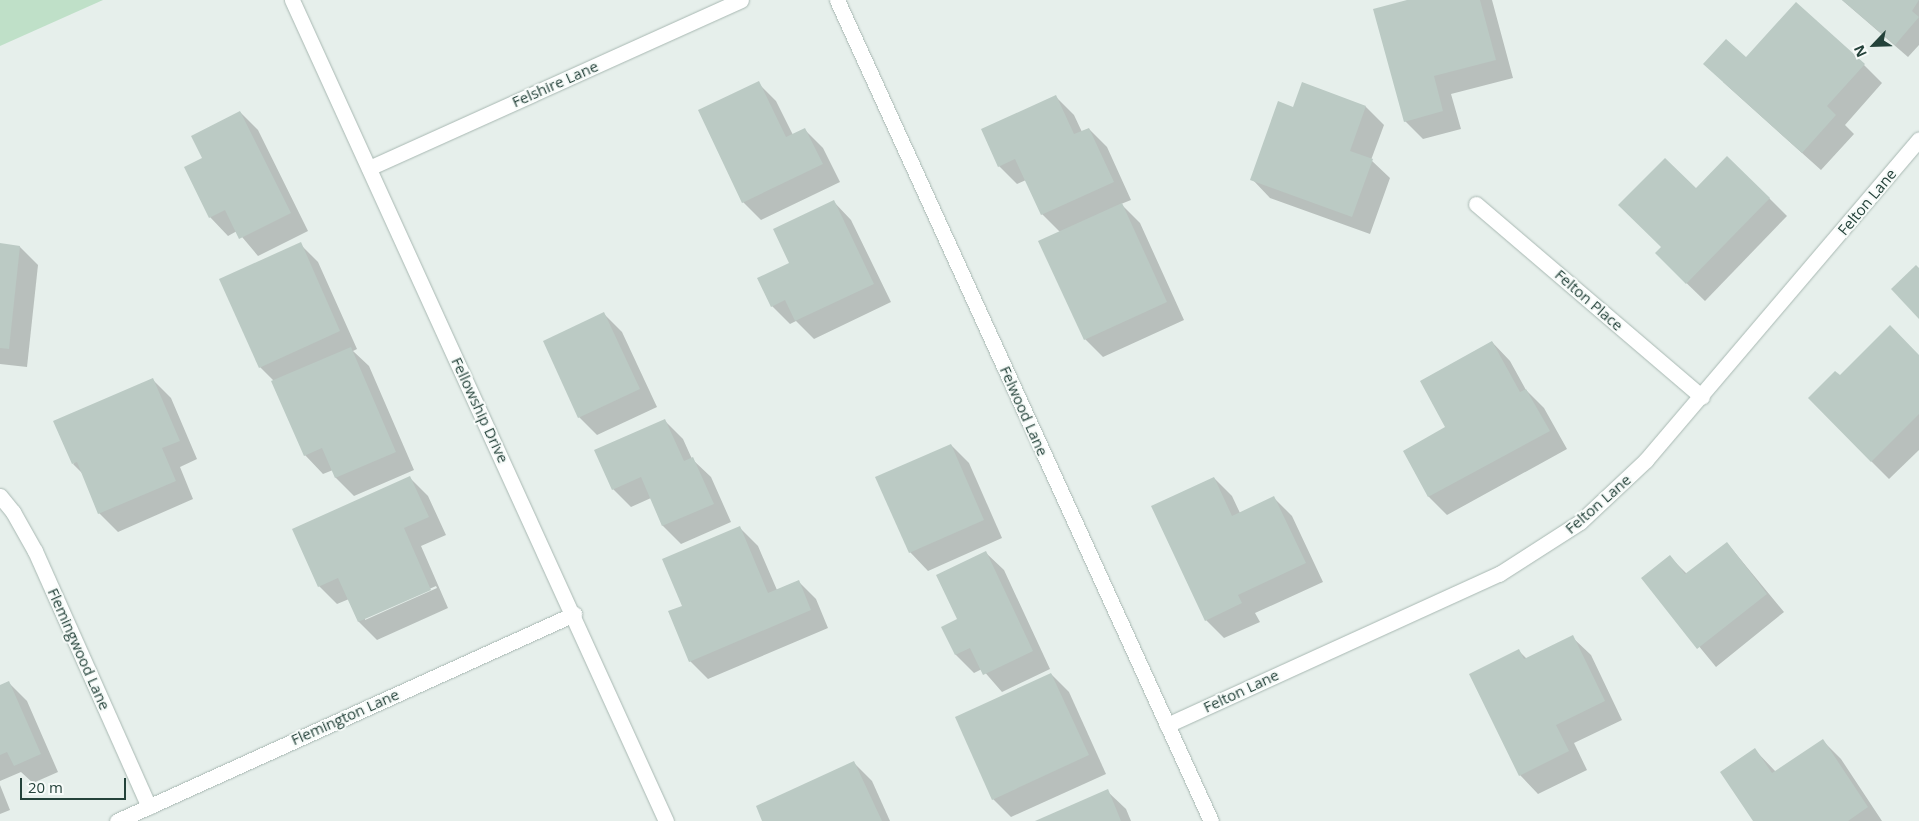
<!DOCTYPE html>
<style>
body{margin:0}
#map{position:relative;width:1919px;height:821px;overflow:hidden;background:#e6efeb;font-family:"Open Sans",sans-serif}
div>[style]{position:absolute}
.green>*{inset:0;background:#bfe0c8}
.shadow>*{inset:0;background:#0003}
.building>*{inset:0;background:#bbcac4}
.roads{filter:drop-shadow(0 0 1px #a8b8b2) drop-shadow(0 0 1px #a8b8b2)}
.minor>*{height:15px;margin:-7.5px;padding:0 7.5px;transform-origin:7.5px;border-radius:7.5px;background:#fff}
span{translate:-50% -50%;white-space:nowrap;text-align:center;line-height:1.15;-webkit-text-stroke:4px #f7fbf9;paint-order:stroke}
.street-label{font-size:15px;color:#24423a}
.north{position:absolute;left:1849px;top:20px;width:50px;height:50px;-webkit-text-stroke:4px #f7fbf9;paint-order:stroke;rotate:246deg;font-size:14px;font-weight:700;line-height:20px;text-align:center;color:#24423a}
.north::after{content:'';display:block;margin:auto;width:18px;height:22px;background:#24423a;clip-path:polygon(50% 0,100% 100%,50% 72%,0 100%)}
.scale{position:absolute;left:20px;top:778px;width:106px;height:22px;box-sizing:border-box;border:2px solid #24423a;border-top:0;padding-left:6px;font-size:15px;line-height:18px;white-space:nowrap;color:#24423a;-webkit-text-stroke:4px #f7fbf9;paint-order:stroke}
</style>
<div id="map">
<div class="green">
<div style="clip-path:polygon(0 0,103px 0,0 46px)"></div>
</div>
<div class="shadow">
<div style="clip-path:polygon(1412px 0,1492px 0,1513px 78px,1451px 94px,1461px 129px,1423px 139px,1405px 121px)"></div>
<div style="clip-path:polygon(1842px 0,1919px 0,1919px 45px,1908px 57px)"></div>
<div style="clip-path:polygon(1746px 59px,1864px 65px,1882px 83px,1845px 125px,1854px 134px,1821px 170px,1723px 82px)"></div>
<div style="clip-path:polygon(758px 83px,776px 101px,793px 135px,805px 130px,823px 148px,840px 182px,761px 220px,743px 202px)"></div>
<div style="clip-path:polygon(1056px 97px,1074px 115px,1082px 132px,1089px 129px,1107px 147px,1131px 200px,1121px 204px,1140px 223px,1184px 320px,1103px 357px,1085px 339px,1060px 232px,1042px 214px,1026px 180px,1017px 184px,999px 166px)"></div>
<div style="clip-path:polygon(1366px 107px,1384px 125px,1371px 160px,1390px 178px,1370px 234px,1270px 198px,1252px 179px,1294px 108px)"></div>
<div style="clip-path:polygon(240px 112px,258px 130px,308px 231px,258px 256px,237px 231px,228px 236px,210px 217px,204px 158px)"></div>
<div style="clip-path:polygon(1696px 190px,1769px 198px,1787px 216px,1705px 301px,1674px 271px)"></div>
<div style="clip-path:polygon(833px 201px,851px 220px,891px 302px,814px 339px,796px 321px,790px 324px,772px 306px,791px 263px)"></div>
<div style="clip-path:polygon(300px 244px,318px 262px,357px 349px,353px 351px,369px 366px,414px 470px,354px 496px,336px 478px,333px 470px,323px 474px,305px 455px,274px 381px,260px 367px)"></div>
<div style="clip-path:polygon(0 245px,20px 247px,38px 265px,27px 367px,0 364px)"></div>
<div style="clip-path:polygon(604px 314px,622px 332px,657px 407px,597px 435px,579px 417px)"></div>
<div style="clip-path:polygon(1492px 342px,1510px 361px,1526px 390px,1544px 408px,1567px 449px,1447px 515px,1429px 497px,1404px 451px,1447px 428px)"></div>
<div style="clip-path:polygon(1919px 356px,1919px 450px,1889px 479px,1871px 461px,1840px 377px)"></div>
<div style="clip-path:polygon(153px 380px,171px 398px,197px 459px,180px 467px,193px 499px,118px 532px,99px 513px,83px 474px,73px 464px)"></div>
<div style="clip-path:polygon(665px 421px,683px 439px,692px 459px,711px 477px,731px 522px,681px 544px,663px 526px,651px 498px,631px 507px,613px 489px)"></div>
<div style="clip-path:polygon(951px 445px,969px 463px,1002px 538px,928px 571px,910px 552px)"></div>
<div style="clip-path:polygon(evenodd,410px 478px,428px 496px,446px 535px,421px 546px,448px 608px,377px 640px,359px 622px,349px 599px,337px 604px,319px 586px,410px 478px,436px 586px,437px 588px,365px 620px,365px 618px,436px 586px)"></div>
<div style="clip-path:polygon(1214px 478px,1232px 496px,1240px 513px,1274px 498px,1292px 516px,1323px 582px,1255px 613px,1260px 622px,1224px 638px,1206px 620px)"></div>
<div style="clip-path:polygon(739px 527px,758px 546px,777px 590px,798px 581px,816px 599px,828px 628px,708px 679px,690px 661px,684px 607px)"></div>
<div style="clip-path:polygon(1727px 543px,1784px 612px,1716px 667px,1643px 578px,1670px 557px,1687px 574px)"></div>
<div style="clip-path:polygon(985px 552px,1004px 570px,1050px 669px,1002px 692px,982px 669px,974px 673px,956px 655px,943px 627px,958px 620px)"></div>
<div style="clip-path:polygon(1572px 637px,1591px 655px,1622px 720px,1574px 743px,1587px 770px,1538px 794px,1520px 775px,1519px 651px,1527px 659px)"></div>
<div style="clip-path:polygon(1051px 674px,1069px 692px,1106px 774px,1011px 817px,993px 799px)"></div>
<div style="clip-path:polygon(8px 682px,27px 701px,58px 772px,33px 783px,21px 772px,0 781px,0 686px)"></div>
<div style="clip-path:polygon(1823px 741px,1841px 759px,1882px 821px,1755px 821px,1755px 750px,1776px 772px)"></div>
<div style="clip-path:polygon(854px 763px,872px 781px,890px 821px,764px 821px)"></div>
<div style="clip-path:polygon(0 785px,10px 810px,0 814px)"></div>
<div style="clip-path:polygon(1107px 791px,1126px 809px,1131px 821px,1038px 821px)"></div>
</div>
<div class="building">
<div style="clip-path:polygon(1407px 0,1480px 0,1496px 60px,1434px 76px,1443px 111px,1404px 122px,1373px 9px)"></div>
<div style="clip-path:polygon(1842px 0,1919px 0,1912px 11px,1919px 17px,1895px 45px)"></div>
<div style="clip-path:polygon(1796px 2px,1865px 64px,1827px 106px,1836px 115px,1802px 153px,1703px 64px,1726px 39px,1746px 57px)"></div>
<div style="clip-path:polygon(759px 81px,786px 137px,805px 128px,823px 164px,742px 203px,698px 110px)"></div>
<div style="clip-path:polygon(1302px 82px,1366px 106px,1350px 151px,1373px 159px,1352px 217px,1250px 180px,1278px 101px,1293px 107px)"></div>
<div style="clip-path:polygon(1056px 95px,1074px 134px,1089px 128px,1114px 182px,1041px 215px,1015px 159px,998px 167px,981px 129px)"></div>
<div style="clip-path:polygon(240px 111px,291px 213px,239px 239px,225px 210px,209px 218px,184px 167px,202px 158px,191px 136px)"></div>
<div style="clip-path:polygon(1727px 156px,1770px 198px,1686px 284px,1655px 253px,1661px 247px,1618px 205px,1665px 158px,1696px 188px)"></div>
<div style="clip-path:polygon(834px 200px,874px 284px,795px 321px,785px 300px,771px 307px,757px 278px,789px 263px,773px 229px)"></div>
<div style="clip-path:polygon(1122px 203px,1167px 302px,1084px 340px,1038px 241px)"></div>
<div style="clip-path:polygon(301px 242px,340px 331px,259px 368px,219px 279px)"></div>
<div style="clip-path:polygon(0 243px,20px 246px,9px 349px,0 348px)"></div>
<div style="clip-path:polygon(1916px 265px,1919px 268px,1919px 319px,1891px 289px)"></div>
<div style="clip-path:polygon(604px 312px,640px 389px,578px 418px,543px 341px)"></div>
<div style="clip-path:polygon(1890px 325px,1919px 355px,1919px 414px,1871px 462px,1808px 398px,1835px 371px,1840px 375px)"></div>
<div style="clip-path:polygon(1492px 341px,1520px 392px,1526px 389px,1550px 431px,1428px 497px,1403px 451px,1445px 427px,1420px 381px)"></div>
<div style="clip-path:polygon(351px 347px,396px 452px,335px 478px,322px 448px,304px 456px,271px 381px)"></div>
<div style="clip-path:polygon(153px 378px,180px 441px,162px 448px,176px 481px,98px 514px,77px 462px,72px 464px,53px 421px)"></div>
<div style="clip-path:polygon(665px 419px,684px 461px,693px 457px,714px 504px,662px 526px,641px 477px,612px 490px,594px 450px)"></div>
<div style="clip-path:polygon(951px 444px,984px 520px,909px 553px,875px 477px)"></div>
<div style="clip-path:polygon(410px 476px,429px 517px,404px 528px,431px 590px,358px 622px,338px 578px,318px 587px,292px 529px)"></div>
<div style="clip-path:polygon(1214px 477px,1232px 516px,1274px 496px,1306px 563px,1238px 595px,1242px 603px,1205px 621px,1151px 506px)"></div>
<div style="clip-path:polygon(740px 526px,768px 593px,799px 580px,811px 610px,689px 662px,668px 611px,682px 606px,662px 559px)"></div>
<div style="clip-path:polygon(1727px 542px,1767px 594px,1697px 649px,1641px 578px,1670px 555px,1685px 574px)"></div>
<div style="clip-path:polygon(986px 551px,1033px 651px,983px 675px,970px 648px,955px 655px,941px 627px,957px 619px,936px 575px)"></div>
<div style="clip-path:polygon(1573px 635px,1605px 701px,1556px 725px,1569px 751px,1519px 776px,1469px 674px,1519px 649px,1524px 659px)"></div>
<div style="clip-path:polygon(1051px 673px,1089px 755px,992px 800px,955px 717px)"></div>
<div style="clip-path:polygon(9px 681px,41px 754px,14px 766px,7px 752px,0 755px,0 685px)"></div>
<div style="clip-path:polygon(1823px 739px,1868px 807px,1848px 821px,1753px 821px,1720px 772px,1755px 748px,1772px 773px)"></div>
<div style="clip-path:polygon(854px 761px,882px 821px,762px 821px,756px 806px)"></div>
<div style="clip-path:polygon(1108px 789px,1121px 821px,1035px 821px)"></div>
</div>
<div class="roads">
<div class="minor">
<div style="left:292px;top:0;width:902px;rotate:65.51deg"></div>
<div style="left:837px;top:0;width:902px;rotate:65.51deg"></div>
<div style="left:369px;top:168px;width:408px;rotate:-24.3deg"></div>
<div style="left:1476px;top:204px;width:297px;rotate:40.5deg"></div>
<div style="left:0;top:496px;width:21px;rotate:51deg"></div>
<div style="left:13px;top:512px;width:45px;rotate:60.6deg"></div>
<div style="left:35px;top:551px;width:280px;rotate:66deg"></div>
<div style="left:1167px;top:725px;width:365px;rotate:-24.5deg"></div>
<div style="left:1499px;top:574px;width:96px;rotate:-32.7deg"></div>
<div style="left:1580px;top:522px;width:91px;rotate:-43.2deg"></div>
<div style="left:1646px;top:460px;width:421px;rotate:-49.6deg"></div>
<div style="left:117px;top:821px;width:502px;rotate:-24.37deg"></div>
</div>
</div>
<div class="street-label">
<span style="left:555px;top:84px;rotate:-24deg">Felshire Lane</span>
<span style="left:1867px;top:202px;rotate:-50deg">Felton Lane</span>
<span style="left:1589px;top:300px;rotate:41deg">Felton Place</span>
<span style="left:480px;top:410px;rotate:65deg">Fellowship Drive</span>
<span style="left:1024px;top:411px;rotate:66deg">Felwood Lane</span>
<span style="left:1598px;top:504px;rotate:-41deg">Felton Lane</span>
<span style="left:79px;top:649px;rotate:66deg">Flemingwood Lane</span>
<span style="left:1241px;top:691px;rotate:-25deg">Felton Lane</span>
<span style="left:345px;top:717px;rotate:-24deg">Flemington Lane</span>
</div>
<div class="north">N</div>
<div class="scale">20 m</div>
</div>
